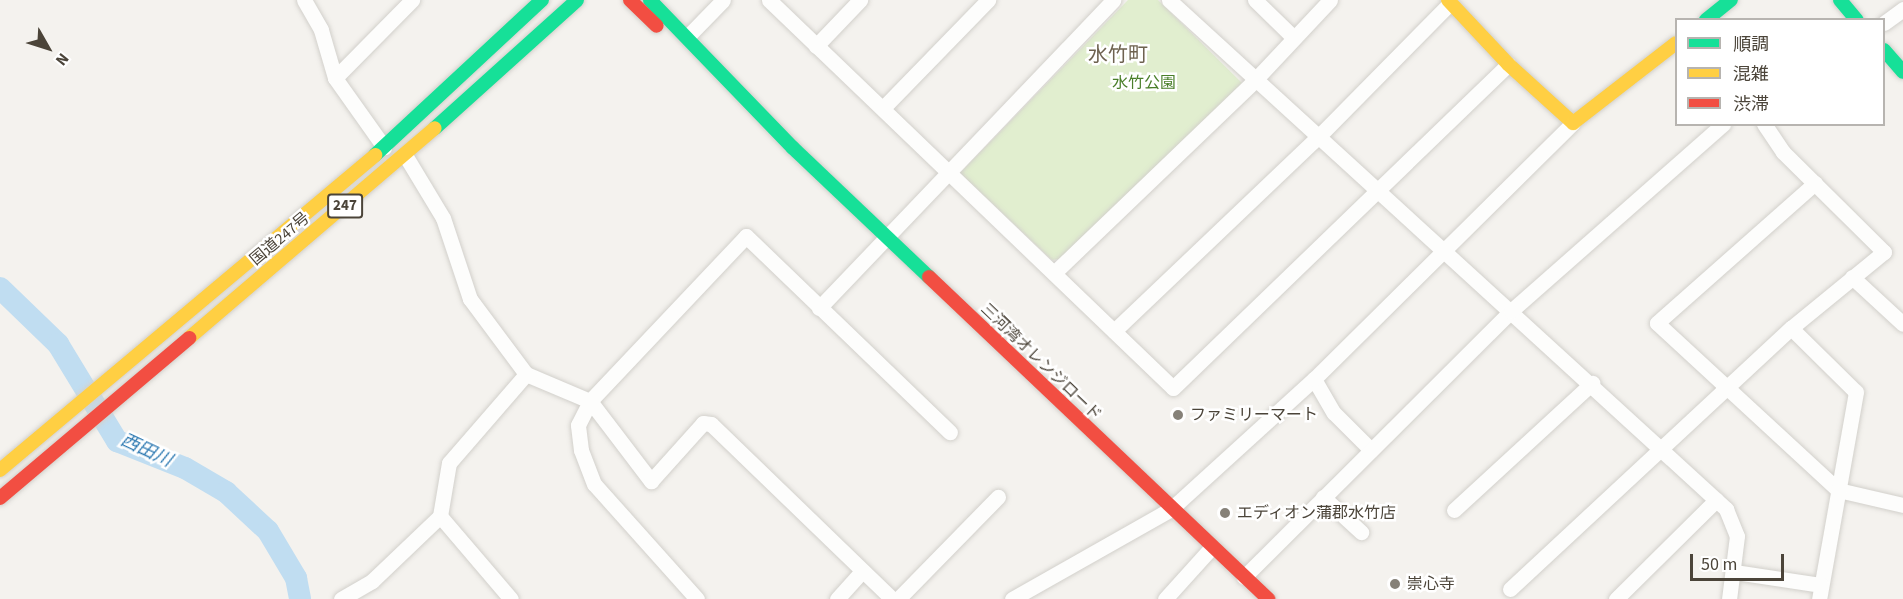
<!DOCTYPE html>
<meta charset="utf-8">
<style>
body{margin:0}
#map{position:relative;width:1903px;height:599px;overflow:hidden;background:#f4f2ee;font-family:"Source Sans 3","Noto Sans JP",sans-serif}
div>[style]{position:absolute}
.green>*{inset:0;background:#e1eecf}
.river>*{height:22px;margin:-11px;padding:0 11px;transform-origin:11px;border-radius:11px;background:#c0ddf1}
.roads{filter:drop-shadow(0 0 2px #d2d0cb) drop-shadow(0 0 2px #d2d0cb)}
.street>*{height:15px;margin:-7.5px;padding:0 7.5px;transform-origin:7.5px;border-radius:7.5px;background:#fdfdfc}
.fast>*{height:14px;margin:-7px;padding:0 7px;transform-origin:7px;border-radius:7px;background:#16e098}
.slow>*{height:14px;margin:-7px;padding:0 7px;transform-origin:7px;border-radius:7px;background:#ffcf43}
.jam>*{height:14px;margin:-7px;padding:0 7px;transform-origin:7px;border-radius:7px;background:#f24e42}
.dots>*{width:16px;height:16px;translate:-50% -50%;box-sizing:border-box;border:3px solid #fff;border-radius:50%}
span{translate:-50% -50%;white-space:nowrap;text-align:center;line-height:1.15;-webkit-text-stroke:5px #fff;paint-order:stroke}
.shield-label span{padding:2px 4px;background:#fff;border:2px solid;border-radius:4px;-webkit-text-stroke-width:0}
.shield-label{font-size:15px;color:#4b4439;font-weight:700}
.park-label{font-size:16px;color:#4a7f2a}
.street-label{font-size:16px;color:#4b4439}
.poi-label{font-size:16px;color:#4b4439}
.left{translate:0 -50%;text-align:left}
.water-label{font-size:18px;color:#2e7ab2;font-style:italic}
.quarter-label{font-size:20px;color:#6e6250}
.legend{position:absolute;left:1675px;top:18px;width:210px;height:108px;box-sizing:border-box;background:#fff;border:2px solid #b7b4b0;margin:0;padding:8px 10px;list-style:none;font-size:18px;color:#4b4439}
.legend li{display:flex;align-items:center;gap:12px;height:30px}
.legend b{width:30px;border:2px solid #b7b4b0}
.north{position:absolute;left:18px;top:18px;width:60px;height:60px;-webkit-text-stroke:4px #fff;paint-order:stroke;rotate:129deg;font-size:16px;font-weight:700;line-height:24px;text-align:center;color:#4b4439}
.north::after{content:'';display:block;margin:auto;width:21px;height:27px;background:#4b4439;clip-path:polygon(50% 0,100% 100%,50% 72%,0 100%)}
.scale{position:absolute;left:1690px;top:554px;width:94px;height:27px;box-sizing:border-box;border:3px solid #4b4439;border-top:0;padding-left:8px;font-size:18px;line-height:21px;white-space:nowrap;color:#4b4439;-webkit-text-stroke:4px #fff;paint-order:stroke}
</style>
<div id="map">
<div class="green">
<div style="clip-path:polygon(1128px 0,1158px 0,1242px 83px,1060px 259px,1052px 260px,960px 173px)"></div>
</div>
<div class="river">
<div style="left:0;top:288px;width:81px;rotate:44deg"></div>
<div style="left:58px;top:344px;width:114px;rotate:58.7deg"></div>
<div style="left:117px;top:441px;width:73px;rotate:21.7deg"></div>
<div style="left:185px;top:468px;width:48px;rotate:30.3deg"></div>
<div style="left:226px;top:492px;width:57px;rotate:42.9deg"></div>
<div style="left:268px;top:531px;width:55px;rotate:59.2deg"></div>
<div style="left:296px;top:578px;width:21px;rotate:79deg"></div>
</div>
<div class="roads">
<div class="street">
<div style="left:304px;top:0;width:34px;rotate:60deg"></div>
<div style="left:321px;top:30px;width:50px;rotate:73.7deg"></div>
<div style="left:335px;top:78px;width:85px;rotate:54.6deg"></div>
<div style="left:769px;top:0;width:560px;rotate:43.84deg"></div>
<div style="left:1173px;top:388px;width:466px;rotate:-44deg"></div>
<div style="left:1169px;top:0;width:755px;rotate:42.42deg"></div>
<div style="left:1726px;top:509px;width:29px;rotate:68deg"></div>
<div style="left:1737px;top:536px;width:64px;rotate:97.2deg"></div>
<div style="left:1255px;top:0;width:54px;rotate:44.3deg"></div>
<div style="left:1884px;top:23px;width:24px;rotate:-36deg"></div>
<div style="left:688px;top:36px;width:50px;rotate:-45.8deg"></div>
<div style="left:816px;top:46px;width:64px;rotate:-46.3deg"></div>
<div style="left:335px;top:78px;width:110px;rotate:-45.4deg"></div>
<div style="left:883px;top:108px;width:151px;rotate:-45.8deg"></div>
<div style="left:1815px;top:183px;width:211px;rotate:138.5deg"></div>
<div style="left:1657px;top:323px;width:246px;rotate:42.7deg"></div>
<div style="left:1838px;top:490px;width:67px;rotate:13deg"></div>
<div style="left:1054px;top:273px;width:277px;rotate:-43.8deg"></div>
<div style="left:1254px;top:81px;width:111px;rotate:-46.8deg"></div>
<div style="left:1852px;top:277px;width:69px;rotate:42.7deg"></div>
<div style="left:819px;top:308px;width:426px;rotate:-46.3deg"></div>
<div style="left:1791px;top:328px;width:91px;rotate:44.6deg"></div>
<div style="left:1856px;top:392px;width:210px;rotate:100.1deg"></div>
<div style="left:1114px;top:331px;width:280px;rotate:-43.6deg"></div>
<div style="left:1317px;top:138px;width:190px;rotate:-45.4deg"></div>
<div style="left:526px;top:374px;width:69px;rotate:22.9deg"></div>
<div style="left:590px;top:401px;width:101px;rotate:52.7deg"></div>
<div style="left:651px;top:481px;width:78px;rotate:-48.1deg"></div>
<div style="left:703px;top:423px;width:8px;rotate:7deg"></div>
<div style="left:711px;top:424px;width:252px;rotate:44deg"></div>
<div style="left:1314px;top:379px;width:39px;rotate:60deg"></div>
<div style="left:1334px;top:413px;width:51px;rotate:45deg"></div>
<div style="left:1323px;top:497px;width:52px;rotate:42.6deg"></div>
<div style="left:1454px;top:510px;width:188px;rotate:-42.6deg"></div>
<div style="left:440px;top:516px;width:109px;rotate:49.5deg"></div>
<div style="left:1735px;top:572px;width:87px;rotate:8.6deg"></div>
<div style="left:1244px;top:577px;width:377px;rotate:-44.9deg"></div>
<div style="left:1511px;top:311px;width:283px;rotate:-41.4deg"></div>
<div style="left:1510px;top:589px;width:384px;rotate:-42.9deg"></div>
<div style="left:1791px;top:328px;width:120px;rotate:-39.3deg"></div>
<div style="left:1884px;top:252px;width:142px;rotate:-135.3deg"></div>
<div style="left:1783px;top:152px;width:34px;rotate:-124deg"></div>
<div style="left:341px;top:599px;width:36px;rotate:-30deg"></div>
<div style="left:372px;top:581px;width:94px;rotate:-43.7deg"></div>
<div style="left:440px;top:516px;width:54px;rotate:-80.4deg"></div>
<div style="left:449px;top:463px;width:118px;rotate:-49.1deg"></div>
<div style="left:526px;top:374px;width:94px;rotate:-126.7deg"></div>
<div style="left:470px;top:299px;width:85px;rotate:-108.4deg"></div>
<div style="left:443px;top:218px;width:74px;rotate:-121.1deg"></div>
<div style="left:697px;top:599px;width:154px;rotate:-131.8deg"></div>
<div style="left:594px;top:484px;width:36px;rotate:-111deg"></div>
<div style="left:581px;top:450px;width:25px;rotate:-97deg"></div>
<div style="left:578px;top:425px;width:27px;rotate:-63deg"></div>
<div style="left:590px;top:401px;width:227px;rotate:-46.6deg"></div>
<div style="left:746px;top:236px;width:283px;rotate:43.9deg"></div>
<div style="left:837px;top:599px;width:38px;rotate:-48deg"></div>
<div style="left:898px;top:599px;width:143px;rotate:-45.6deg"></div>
<div style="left:1012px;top:599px;width:183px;rotate:-29.5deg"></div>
<div style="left:1171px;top:509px;width:193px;rotate:-42.3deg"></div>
<div style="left:1314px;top:379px;width:364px;rotate:-44.7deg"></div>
<div style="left:1165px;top:599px;width:70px;rotate:-47.9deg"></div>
<div style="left:1616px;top:599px;width:141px;rotate:-44.7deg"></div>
</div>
<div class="fast">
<div style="left:650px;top:0;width:206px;rotate:46deg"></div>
<div style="left:793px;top:148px;width:187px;rotate:43.5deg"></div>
<div style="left:1840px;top:0;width:26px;rotate:50deg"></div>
<div style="left:1706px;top:20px;width:32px;rotate:-39deg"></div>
<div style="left:1884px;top:50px;width:29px;rotate:49deg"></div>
<div style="left:435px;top:128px;width:191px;rotate:-42deg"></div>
<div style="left:375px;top:155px;width:228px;rotate:-42.9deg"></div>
</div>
<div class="slow">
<div style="left:1448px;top:0;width:88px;rotate:46.8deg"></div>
<div style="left:1508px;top:64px;width:88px;rotate:42.2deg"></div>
<div style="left:1573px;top:123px;width:130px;rotate:-37.8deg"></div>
<div style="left:189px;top:338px;width:323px;rotate:-40.5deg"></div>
<div style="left:0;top:470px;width:490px;rotate:-40deg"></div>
</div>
<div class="jam">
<div style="left:630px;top:0;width:37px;rotate:44deg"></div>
<div style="left:929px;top:277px;width:468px;rotate:43.5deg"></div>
<div style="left:0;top:498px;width:248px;rotate:-40.2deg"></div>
</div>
</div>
<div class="dots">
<div style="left:1178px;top:415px;background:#868178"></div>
<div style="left:1225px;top:513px;background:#868178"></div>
<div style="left:1395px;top:584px;background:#868178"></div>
</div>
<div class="shield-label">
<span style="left:345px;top:206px">247</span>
</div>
<div class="park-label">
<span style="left:1144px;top:83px">水竹公園</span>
</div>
<div class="street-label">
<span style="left:280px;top:239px;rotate:-40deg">国道247号</span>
<span style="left:1041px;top:362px;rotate:44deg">三河湾オレンジロード</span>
</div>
<div class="poi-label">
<span class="left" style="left:1190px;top:415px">ファミリーマート</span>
<span class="left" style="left:1237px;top:513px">エディオン蒲郡水竹店</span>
<span class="left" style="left:1407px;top:584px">崇心寺</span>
</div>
<div class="water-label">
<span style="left:146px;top:451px;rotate:25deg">西田川</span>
</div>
<div class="quarter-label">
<span style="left:1118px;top:55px">水竹町</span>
</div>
<ul class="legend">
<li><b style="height:8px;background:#16e098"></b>順調</li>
<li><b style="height:8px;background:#ffcf43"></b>混雑</li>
<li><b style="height:8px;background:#f24e42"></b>渋滞</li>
</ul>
<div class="north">N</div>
<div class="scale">50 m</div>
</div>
